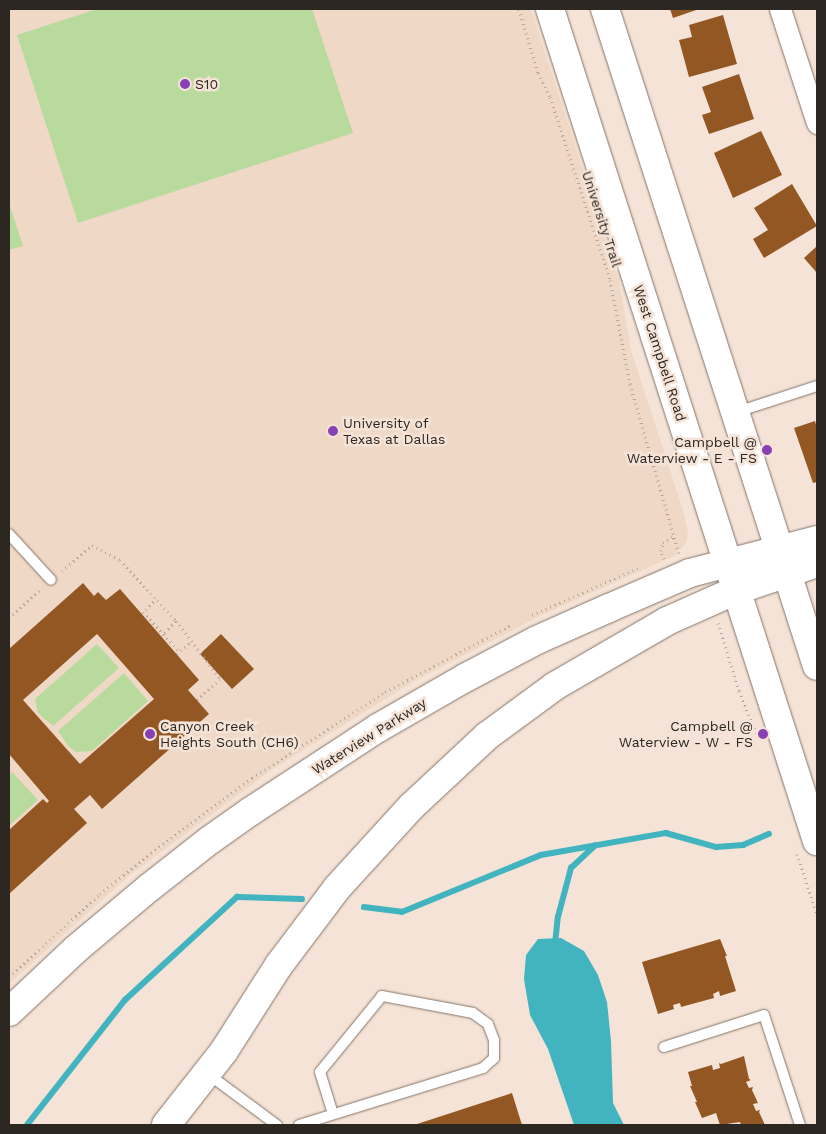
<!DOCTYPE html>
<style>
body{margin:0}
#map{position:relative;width:826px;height:1134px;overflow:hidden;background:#f4e3d6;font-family:"Work Sans",sans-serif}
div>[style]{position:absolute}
.built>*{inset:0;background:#f0d8c6}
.green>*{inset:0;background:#b8da9d}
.water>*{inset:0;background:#42b4c0}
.stream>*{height:5.5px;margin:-2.75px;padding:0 2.75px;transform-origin:2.75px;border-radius:2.75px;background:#42b4c0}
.building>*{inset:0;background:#935724}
.path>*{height:3px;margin-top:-1.5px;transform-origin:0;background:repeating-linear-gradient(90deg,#b4a79c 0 1px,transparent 0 5px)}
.roads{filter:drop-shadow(0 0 1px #847469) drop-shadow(0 0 1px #847469)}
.lane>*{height:10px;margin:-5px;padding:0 5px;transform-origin:5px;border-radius:5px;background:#fff}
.street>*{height:21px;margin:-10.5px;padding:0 10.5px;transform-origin:10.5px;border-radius:10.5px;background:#fff}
.secondary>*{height:28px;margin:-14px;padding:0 14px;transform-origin:14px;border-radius:14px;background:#fff}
.dots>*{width:14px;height:14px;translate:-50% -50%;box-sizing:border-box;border:2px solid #f4e3d6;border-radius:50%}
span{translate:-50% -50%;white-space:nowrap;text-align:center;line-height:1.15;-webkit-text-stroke:5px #f4e3d6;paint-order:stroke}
.poi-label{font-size:14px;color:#2d2722}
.left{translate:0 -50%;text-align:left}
.right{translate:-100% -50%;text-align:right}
.street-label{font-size:14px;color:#2d2722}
.frame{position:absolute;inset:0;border:10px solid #2d2722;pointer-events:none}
</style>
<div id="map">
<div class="built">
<div style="clip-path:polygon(9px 9px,531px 9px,619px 281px,631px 350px,684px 513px,688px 534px,685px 544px,674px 556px,540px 616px,416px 680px,273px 769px,129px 876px,9px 984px)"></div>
</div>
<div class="green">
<div style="clip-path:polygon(97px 9px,312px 9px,353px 133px,78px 223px,17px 35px)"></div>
<div style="clip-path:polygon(9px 203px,23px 246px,9px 250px)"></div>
<div style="clip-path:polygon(97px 644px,119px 668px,53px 726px,38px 713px,35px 699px)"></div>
<div style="clip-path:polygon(124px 673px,148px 701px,92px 751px,76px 752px,68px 746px,58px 731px)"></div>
<div style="clip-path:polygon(12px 772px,38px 800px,9px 826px,9px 775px)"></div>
</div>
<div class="water">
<div style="clip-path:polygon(561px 938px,584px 951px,598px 975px,607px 1002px,611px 1041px,613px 1103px,624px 1125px,574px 1125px,548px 1049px,530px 1015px,524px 979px,526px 955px,538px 939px)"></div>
</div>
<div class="stream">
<div style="left:364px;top:907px;width:38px;rotate:7deg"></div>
<div style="left:402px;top:912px;width:150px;rotate:-22.3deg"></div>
<div style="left:541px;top:855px;width:127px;rotate:-10deg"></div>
<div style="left:666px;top:833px;width:52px;rotate:15.6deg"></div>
<div style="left:716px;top:847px;width:27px;rotate:-4deg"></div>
<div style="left:743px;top:845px;width:28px;rotate:-23deg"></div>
<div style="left:555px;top:944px;width:27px;rotate:-84deg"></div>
<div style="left:558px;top:917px;width:51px;rotate:-75.1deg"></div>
<div style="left:571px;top:868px;width:33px;rotate:-43deg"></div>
<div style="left:27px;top:1125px;width:159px;rotate:-51.9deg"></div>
<div style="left:125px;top:1000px;width:152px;rotate:-42.6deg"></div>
<div style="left:237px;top:897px;width:65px;rotate:1.8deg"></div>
</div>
<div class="building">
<div style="clip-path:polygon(670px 9px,699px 9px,673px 18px)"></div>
<div style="clip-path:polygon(723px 15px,737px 64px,689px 77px,679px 40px,692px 37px,689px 25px)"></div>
<div style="clip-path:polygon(739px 74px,754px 119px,709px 134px,702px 115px,711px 112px,702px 87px)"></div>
<div style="clip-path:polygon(761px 131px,782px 175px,733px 198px,714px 153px)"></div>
<div style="clip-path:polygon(792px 184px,817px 226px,764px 258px,753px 239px,768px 230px,754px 208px)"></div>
<div style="clip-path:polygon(817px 246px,817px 273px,804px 258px)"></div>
<div style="clip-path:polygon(815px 421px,817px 428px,817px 482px,813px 483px,794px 428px)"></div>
<div style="clip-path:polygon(evenodd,83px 583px,94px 596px,98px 592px,106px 600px,120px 589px,199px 680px,188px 690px,209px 714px,102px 809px,90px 795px,74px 809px,87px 823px,9px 894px,9px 830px,43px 799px,47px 803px,49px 801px,9px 754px,9px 649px,83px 583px,97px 634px,154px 699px,80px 764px,23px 700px,97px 634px)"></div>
<div style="clip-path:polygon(221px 634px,254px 669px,232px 689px,200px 654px)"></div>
<div style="clip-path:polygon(720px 939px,727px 956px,725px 956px,736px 991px,720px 996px,719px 991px,713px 994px,714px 998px,681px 1007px,680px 1003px,673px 1005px,674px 1009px,658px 1014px,642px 962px)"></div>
<div style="clip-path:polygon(744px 1056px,749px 1079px,751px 1080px,746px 1082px,749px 1088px,753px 1087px,752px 1090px,758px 1103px,753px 1104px,756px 1111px,760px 1110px,759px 1112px,765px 1125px,741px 1125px,740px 1122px,720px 1125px,716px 1113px,702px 1118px,695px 1102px,697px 1102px,690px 1086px,692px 1086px,688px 1072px,712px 1065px,713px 1070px,720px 1068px,719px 1063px,721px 1064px)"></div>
<div style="clip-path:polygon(512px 1093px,522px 1125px,414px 1125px)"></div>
</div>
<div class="path">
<div style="left:519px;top:9px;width:67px;rotate:73.5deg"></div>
<div style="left:538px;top:73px;width:27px;rotate:63deg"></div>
<div style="left:550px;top:97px;width:193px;rotate:71.8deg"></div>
<div style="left:610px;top:280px;width:106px;rotate:79.1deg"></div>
<div style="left:630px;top:384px;width:177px;rotate:73.9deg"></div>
<div style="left:664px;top:559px;width:9px;rotate:-111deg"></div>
<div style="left:661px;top:551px;width:8px;rotate:-76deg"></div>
<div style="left:663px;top:543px;width:12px;rotate:-31deg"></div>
<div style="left:62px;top:571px;width:40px;rotate:-41deg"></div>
<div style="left:92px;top:545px;width:32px;rotate:28deg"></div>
<div style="left:120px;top:560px;width:83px;rotate:47.4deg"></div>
<div style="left:176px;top:621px;width:73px;rotate:52.8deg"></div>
<div style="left:220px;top:679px;width:31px;rotate:138deg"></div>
<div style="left:143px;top:612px;width:54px;rotate:47.2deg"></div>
<div style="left:142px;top:613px;width:20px;rotate:-45deg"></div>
<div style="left:532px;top:615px;width:116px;rotate:-23.9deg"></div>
<div style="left:9px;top:618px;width:45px;rotate:-42.3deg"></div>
<div style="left:718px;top:623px;width:71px;rotate:72.8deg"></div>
<div style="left:739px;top:691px;width:48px;rotate:67.8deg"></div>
<div style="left:161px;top:636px;width:21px;rotate:-45deg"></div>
<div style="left:177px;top:654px;width:18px;rotate:-41deg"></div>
<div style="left:797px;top:854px;width:64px;rotate:71.8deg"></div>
<div style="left:9px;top:977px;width:123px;rotate:-42.4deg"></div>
<div style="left:100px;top:894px;width:65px;rotate:-38.8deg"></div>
<div style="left:151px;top:853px;width:126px;rotate:-36.6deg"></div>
<div style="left:252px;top:778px;width:158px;rotate:-32.9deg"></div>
<div style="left:385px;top:692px;width:145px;rotate:-28deg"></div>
</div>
<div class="roads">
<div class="lane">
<div style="left:737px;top:412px;width:84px;rotate:-18deg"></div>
<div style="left:9px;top:534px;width:62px;rotate:47.6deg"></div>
<div style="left:664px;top:1047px;width:105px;rotate:-17.7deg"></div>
<div style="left:764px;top:1015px;width:116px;rotate:71.9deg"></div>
<div style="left:208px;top:1074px;width:86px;rotate:36.5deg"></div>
<div style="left:299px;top:1125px;width:193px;rotate:-17.2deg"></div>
<div style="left:483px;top:1068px;width:15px;rotate:-42deg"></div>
<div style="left:494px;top:1058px;width:18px;rotate:-90deg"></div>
<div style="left:494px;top:1040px;width:17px;rotate:-111deg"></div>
<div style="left:488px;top:1024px;width:19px;rotate:-144deg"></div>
<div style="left:473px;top:1013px;width:93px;rotate:-169.4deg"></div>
<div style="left:382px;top:996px;width:98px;rotate:129.2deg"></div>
<div style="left:320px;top:1072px;width:44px;rotate:72.8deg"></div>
</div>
<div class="street">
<div style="left:780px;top:9px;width:120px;rotate:72deg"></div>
</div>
<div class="secondary">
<div style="left:550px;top:9px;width:874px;rotate:72.21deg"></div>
<div style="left:605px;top:9px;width:690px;rotate:72.12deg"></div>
<div style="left:9px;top:1012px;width:92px;rotate:-43.2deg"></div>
<div style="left:76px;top:949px;width:97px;rotate:-40deg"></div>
<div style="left:150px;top:887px;width:76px;rotate:-38.1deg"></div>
<div style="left:210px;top:840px;width:50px;rotate:-35.3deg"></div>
<div style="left:251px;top:811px;width:152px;rotate:-33.2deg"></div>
<div style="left:378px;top:728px;width:100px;rotate:-29.9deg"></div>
<div style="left:465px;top:678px;width:81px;rotate:-27.8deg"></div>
<div style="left:537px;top:640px;width:79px;rotate:-24deg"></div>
<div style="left:609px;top:608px;width:88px;rotate:-23.4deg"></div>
<div style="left:690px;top:573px;width:131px;rotate:-14.6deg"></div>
<div style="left:166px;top:1125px;width:94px;rotate:-51.9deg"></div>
<div style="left:224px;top:1051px;width:102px;rotate:-57.4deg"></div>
<div style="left:279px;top:965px;width:96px;rotate:-53deg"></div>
<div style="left:337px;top:888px;width:111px;rotate:-47.6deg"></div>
<div style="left:412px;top:806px;width:103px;rotate:-43deg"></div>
<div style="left:487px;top:736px;width:84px;rotate:-36.3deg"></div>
<div style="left:555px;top:686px;width:129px;rotate:-30.1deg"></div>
<div style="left:667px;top:621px;width:77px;rotate:-23.9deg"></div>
<div style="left:737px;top:590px;width:84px;rotate:-18.6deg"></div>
</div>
</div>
<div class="dots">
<div style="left:185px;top:84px;background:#8841b3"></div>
<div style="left:333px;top:431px;background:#8841b3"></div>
<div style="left:767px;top:450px;background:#8841b3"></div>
<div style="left:150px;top:734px;background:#8841b3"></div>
<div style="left:763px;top:734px;background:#8841b3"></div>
</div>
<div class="poi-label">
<span class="left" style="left:195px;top:84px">S10</span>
<span class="left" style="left:343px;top:431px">University of<br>Texas at Dallas</span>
<span class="right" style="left:757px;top:450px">Campbell @<br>Waterview - E - FS</span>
<span class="left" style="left:160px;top:734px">Canyon Creek<br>Heights South (CH6)</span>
<span class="right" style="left:753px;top:734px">Campbell @<br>Waterview - W - FS</span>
</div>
<div class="street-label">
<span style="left:602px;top:219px;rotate:72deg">University Trail</span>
<span style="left:660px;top:353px;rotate:72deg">West Campbell Road</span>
<span style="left:369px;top:736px;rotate:-32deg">Waterview Parkway</span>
</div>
<div class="frame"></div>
</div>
